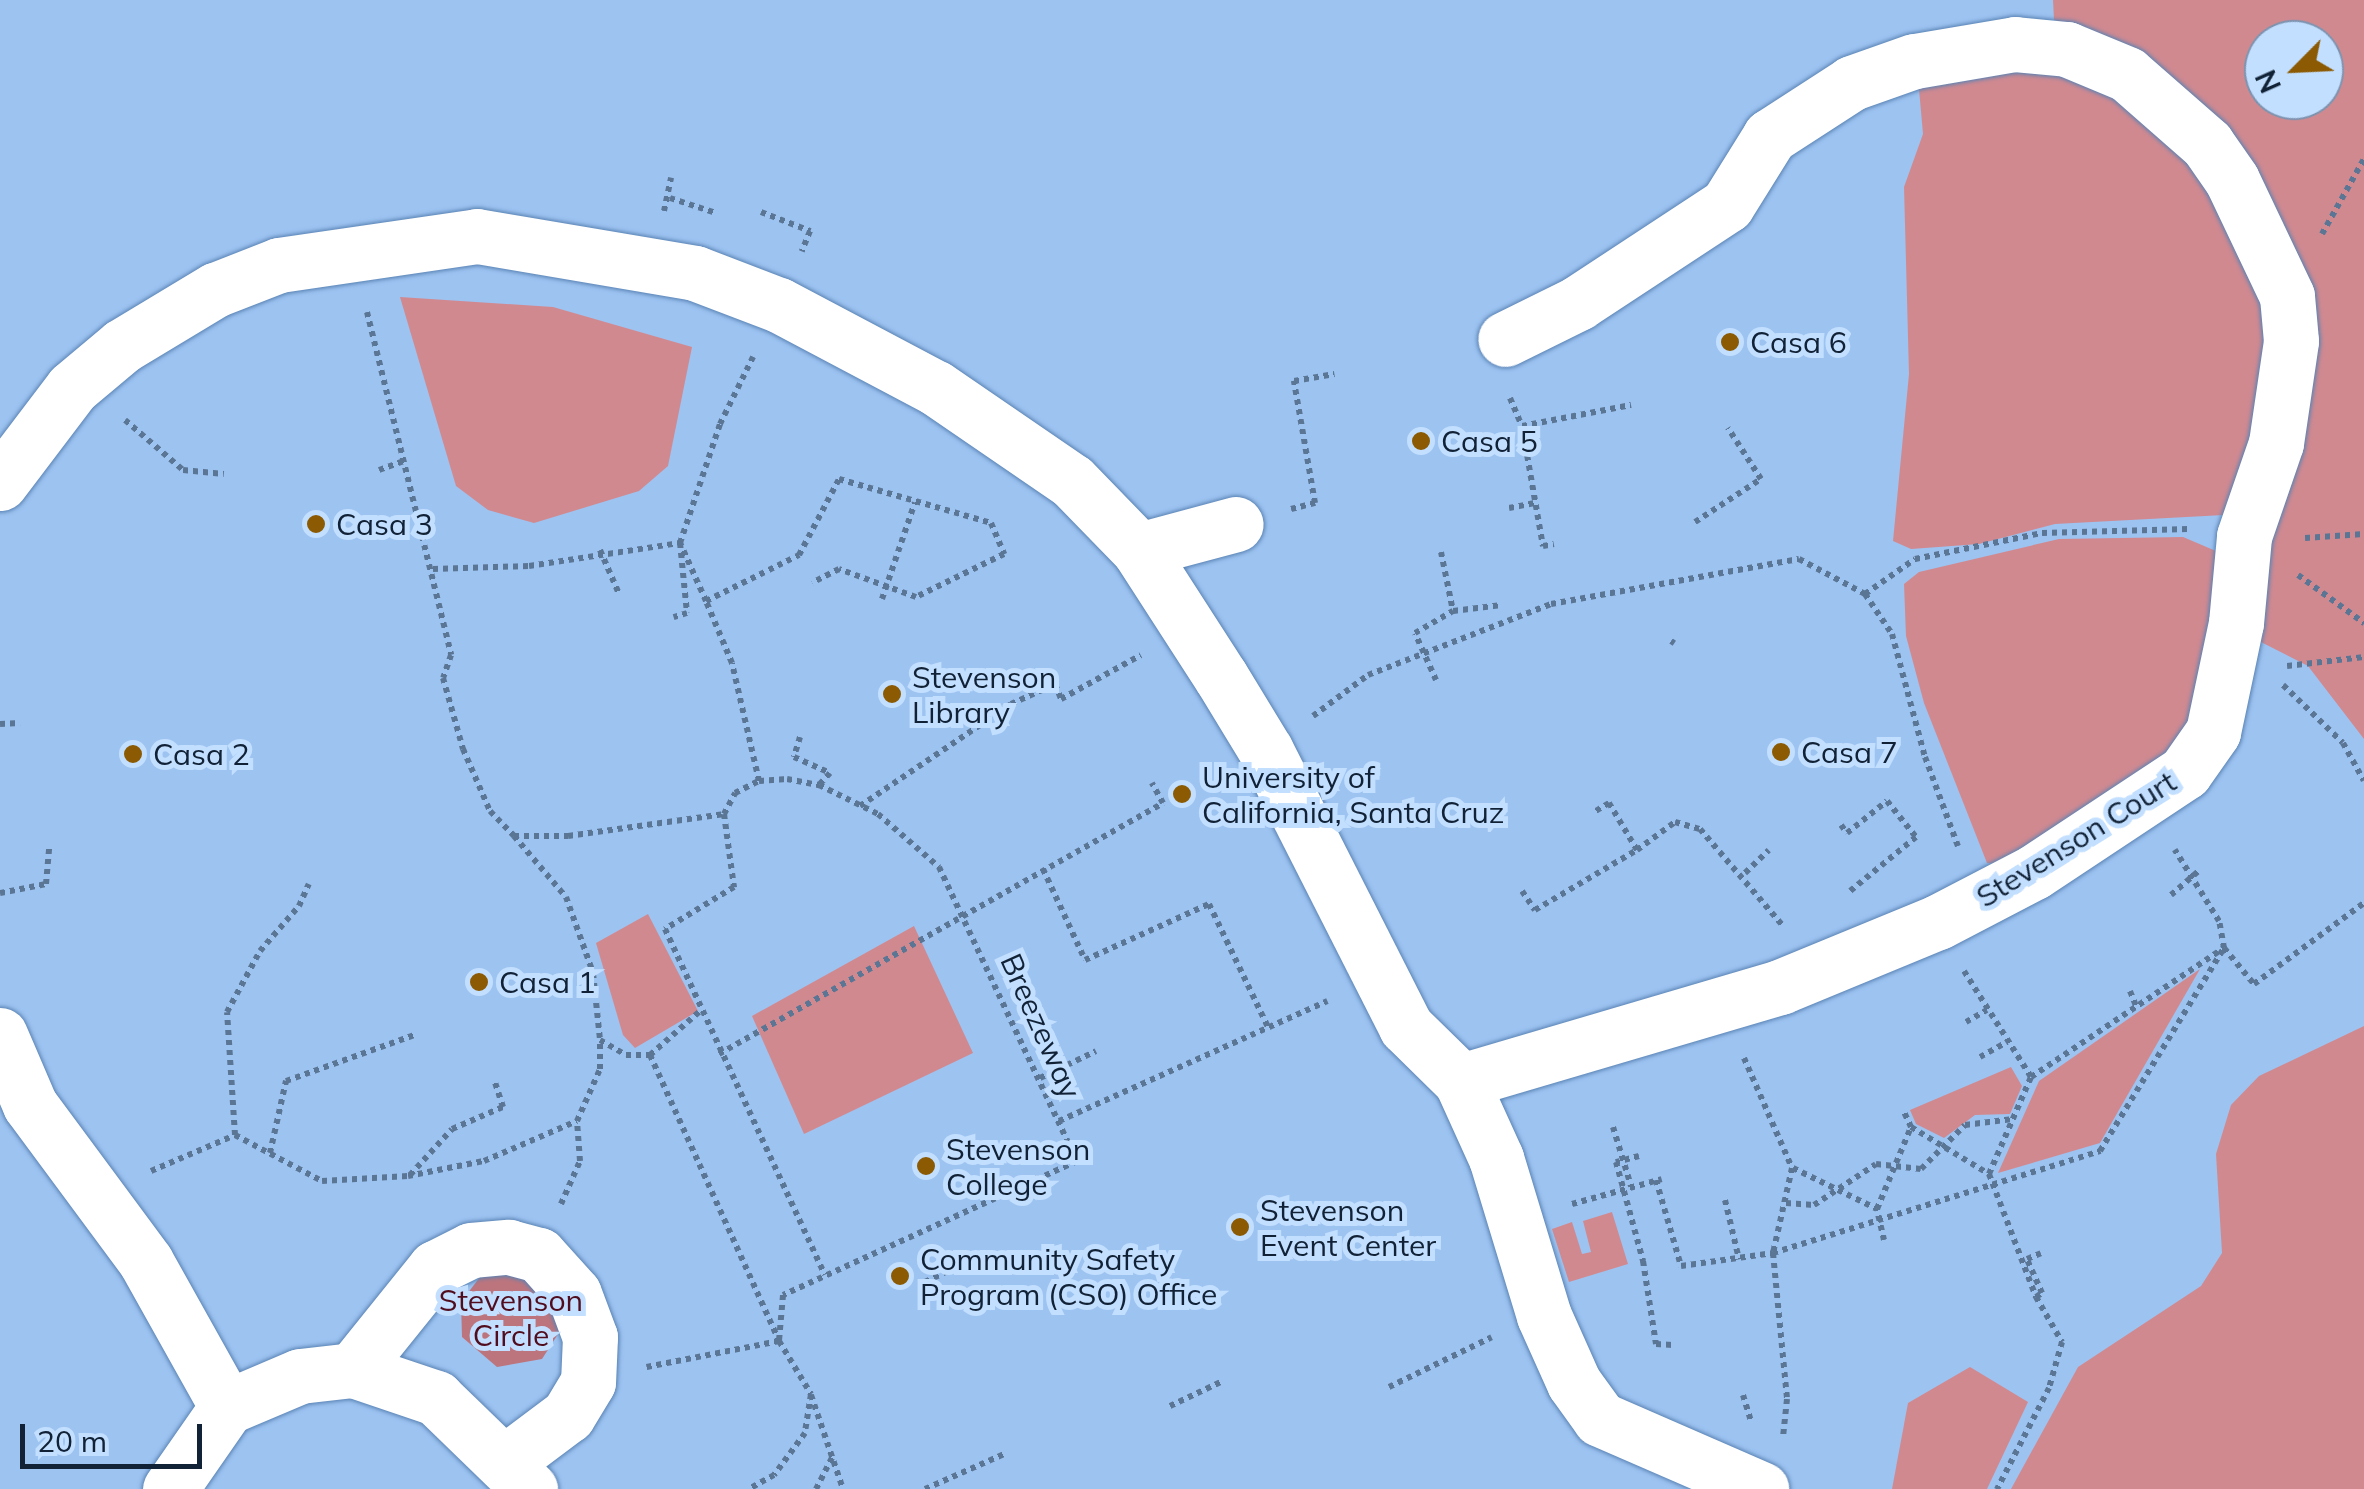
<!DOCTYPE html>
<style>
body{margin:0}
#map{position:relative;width:2364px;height:1489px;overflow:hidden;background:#aed2fd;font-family:Mulish,sans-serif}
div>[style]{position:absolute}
.built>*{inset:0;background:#9dc3f1}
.green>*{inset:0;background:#d18990}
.forest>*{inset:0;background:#bd757d}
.path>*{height:6px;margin-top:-3px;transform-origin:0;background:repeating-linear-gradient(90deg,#5b7594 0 5px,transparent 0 10px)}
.roads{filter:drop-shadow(0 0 2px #5983b4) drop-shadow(0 0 2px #5983b4)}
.minor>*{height:55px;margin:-27.5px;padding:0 27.5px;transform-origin:27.5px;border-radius:27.5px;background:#fff}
.dots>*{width:28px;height:28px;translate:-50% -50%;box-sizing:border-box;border:5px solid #c3dfff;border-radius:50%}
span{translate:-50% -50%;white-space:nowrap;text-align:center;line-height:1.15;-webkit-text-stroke:10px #c3dfff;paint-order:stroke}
.poi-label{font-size:30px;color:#112236}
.left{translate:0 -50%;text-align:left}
.street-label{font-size:30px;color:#112236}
.park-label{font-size:30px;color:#500d1d}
.north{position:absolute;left:2244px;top:20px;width:100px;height:100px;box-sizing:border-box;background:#c3dfff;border:2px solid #7c93af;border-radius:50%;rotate:246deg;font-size:28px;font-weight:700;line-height:40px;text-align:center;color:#112236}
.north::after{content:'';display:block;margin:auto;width:35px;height:45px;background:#8b5a02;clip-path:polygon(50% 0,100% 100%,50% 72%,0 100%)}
.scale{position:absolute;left:20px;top:1424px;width:182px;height:45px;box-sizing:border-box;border:5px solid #112236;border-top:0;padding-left:12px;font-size:30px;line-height:35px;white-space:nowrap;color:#112236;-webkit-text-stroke:8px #c3dfff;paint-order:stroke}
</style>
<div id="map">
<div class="built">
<div style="clip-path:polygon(evenodd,0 0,2364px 0,2364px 1489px,0 1489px,0 0,2264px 40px,2324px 40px,2324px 100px,2264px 100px,2264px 40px)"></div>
</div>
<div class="green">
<div style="clip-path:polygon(evenodd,2053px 0,2364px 0,2364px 739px,2308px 666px,2255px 639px,2282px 245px,2082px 28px,2054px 20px,2053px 0,2264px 40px,2324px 40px,2324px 100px,2264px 100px,2264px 40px)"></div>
<div style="clip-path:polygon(2018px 62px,2147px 103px,2253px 251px,2271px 381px,2224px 515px,2055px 524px,1979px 544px,1911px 549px,1893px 541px,1909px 374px,1904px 187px,1923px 134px,1918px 78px)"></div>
<div style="clip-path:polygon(400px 297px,553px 307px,692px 347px,668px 466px,639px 491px,534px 523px,488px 510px,456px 486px)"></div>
<div style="clip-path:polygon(2183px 537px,2223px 554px,2198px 716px,2163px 756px,2122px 785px,1997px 864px,1987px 863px,1924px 703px,1906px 636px,1904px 584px,1919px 572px,2059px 539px)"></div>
<div style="clip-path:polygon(648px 914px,698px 1011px,635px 1048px,623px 1035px,596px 943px)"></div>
<div style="clip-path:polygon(914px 926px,973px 1053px,804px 1134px,752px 1016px)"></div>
<div style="clip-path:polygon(2200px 969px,2100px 1143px,1998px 1173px,2039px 1081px)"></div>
<div style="clip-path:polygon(2364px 1026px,2364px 1489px,2011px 1489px,2078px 1367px,2201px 1286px,2222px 1253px,2216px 1154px,2231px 1105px,2259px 1076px)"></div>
<div style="clip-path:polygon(2011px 1067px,2022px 1086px,2010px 1114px,1975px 1115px,1944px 1138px,1916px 1124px,1910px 1110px)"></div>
<div style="clip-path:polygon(1612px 1212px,1628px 1264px,1569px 1282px,1552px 1229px,1572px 1222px,1582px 1254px,1591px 1252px,1583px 1221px)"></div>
<div style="clip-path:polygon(1970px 1367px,2028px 1402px,1987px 1489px,1892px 1489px,1908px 1403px)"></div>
</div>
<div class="forest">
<div style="clip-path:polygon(533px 1270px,560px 1331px,542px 1359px,497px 1367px,462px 1337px,461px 1302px,483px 1273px)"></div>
</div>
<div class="path">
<div style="left:670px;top:198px;width:48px;rotate:18.1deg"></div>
<div style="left:664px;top:211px;width:34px;rotate:-78deg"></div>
<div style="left:761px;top:212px;width:53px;rotate:21.2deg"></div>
<div style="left:810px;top:231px;width:22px;rotate:112deg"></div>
<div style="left:2322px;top:234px;width:86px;rotate:-60.8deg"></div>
<div style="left:367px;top:312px;width:353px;rotate:76.2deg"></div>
<div style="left:451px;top:655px;width:24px;rotate:109deg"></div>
<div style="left:443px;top:678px;width:74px;rotate:74.3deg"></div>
<div style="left:463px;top:749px;width:68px;rotate:66.5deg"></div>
<div style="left:490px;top:811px;width:35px;rotate:46deg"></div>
<div style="left:514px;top:836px;width:54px"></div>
<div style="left:568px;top:836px;width:158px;rotate:-8deg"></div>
<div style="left:724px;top:814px;width:24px;rotate:-62deg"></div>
<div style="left:735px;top:793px;width:27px;rotate:-27deg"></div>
<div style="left:759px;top:781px;width:28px;rotate:-4deg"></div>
<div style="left:787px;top:779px;width:33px;rotate:11deg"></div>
<div style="left:819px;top:785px;width:66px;rotate:26.2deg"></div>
<div style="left:878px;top:814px;width:81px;rotate:41deg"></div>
<div style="left:939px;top:867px;width:325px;rotate:64.9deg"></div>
<div style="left:1077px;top:1161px;width:323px;rotate:155.5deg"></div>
<div style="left:783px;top:1295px;width:46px;rotate:95deg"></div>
<div style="left:779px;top:1341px;width:135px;rotate:168.9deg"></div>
<div style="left:1510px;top:398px;width:30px;rotate:67deg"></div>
<div style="left:1522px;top:426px;width:122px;rotate:80.1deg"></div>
<div style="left:1543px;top:546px;width:11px;rotate:-10deg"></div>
<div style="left:125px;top:420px;width:77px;rotate:40.8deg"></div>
<div style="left:183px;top:470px;width:41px;rotate:5.6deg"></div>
<div style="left:1522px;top:426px;width:111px;rotate:-10.9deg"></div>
<div style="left:379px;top:470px;width:29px;rotate:-20deg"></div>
<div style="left:1509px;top:508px;width:26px;rotate:-11deg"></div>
<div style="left:1291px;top:509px;width:25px;rotate:-14deg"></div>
<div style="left:1315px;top:503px;width:124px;rotate:-99.8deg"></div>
<div style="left:1294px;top:381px;width:41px;rotate:-9.9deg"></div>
<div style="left:1695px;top:522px;width:79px;rotate:-33.1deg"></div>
<div style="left:1761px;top:479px;width:61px;rotate:-122.9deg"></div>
<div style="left:2305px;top:538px;width:59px;rotate:-3.9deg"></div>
<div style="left:600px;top:550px;width:48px;rotate:66.6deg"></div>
<div style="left:1441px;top:552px;width:60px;rotate:78.5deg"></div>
<div style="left:433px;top:569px;width:96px;rotate:-1.8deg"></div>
<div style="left:529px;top:566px;width:153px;rotate:-8.7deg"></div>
<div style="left:680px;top:543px;width:70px;rotate:84.3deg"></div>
<div style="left:687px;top:613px;width:14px;rotate:163deg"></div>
<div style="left:2298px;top:575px;width:82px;rotate:36deg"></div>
<div style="left:1865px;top:594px;width:61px;rotate:-35deg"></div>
<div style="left:1915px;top:559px;width:130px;rotate:-11.6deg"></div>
<div style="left:2042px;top:533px;width:146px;rotate:-1.6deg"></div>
<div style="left:882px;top:599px;width:102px;rotate:-71.2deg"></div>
<div style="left:706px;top:601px;width:64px;rotate:-114.1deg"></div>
<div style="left:680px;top:543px;width:126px;rotate:-71.4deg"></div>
<div style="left:720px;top:424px;width:75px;rotate:-63.8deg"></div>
<div style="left:1671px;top:641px;width:4px;rotate:34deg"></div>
<div style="left:2287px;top:666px;width:78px;rotate:-6.7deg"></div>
<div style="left:1436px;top:680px;width:51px;rotate:-114.1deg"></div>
<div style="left:1415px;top:633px;width:44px;rotate:-30.1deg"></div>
<div style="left:1453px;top:611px;width:49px;rotate:-7deg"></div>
<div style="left:2283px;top:685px;width:83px;rotate:44deg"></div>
<div style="left:2343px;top:743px;width:43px;rotate:61.1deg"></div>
<div style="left:1313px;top:716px;width:69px;rotate:-36.7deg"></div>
<div style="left:1368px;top:675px;width:196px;rotate:-21.2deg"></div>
<div style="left:1551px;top:604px;width:252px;rotate:-10.3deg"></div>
<div style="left:1799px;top:559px;width:75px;rotate:27.9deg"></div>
<div style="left:1865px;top:594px;width:48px;rotate:56deg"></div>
<div style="left:1892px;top:634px;width:127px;rotate:75deg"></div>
<div style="left:1925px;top:757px;width:95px;rotate:69.7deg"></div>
<div style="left:0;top:724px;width:20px;rotate:-3deg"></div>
<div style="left:800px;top:737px;width:21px;rotate:107deg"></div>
<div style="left:794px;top:757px;width:39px;rotate:24deg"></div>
<div style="left:830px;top:773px;width:16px;rotate:133deg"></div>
<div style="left:759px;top:781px;width:121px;rotate:-102.9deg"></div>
<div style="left:732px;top:663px;width:67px;rotate:-112.8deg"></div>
<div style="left:706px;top:601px;width:104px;rotate:-26.3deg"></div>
<div style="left:799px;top:555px;width:86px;rotate:-62.2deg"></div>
<div style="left:839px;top:479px;width:158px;rotate:16.1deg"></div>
<div style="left:991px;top:523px;width:34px;rotate:67deg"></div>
<div style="left:1004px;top:554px;width:98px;rotate:154deg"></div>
<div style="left:916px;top:597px;width:82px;rotate:-160deg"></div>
<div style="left:839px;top:569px;width:30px;rotate:153deg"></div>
<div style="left:860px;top:806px;width:182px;rotate:-34deg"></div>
<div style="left:1011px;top:704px;width:48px;rotate:-24.4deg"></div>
<div style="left:1055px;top:684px;width:16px;rotate:68deg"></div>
<div style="left:1061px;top:699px;width:91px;rotate:-28.8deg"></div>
<div style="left:724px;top:814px;width:74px;rotate:82.2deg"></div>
<div style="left:734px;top:887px;width:81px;rotate:148.7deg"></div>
<div style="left:665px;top:929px;width:381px;rotate:65.2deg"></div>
<div style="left:1841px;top:825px;width:10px;rotate:53deg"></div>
<div style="left:1847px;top:833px;width:51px;rotate:-38.7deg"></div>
<div style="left:1887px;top:801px;width:46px;rotate:51.1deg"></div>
<div style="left:1916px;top:837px;width:85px;rotate:140.7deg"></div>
<div style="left:514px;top:836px;width:80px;rotate:49.6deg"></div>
<div style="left:566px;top:897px;width:81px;rotate:70.4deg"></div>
<div style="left:593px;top:973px;width:67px;rotate:84deg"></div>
<div style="left:600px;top:1040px;width:30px;rotate:30deg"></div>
<div style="left:626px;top:1055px;width:24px"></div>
<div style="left:650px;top:1055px;width:67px;rotate:-41.3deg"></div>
<div style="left:1637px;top:850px;width:47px;rotate:-36.4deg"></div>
<div style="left:1675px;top:822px;width:26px;rotate:16deg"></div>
<div style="left:1700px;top:829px;width:128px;rotate:49.4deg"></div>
<div style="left:1043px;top:869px;width:100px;rotate:65.2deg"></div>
<div style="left:1085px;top:960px;width:136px;rotate:-24.3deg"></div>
<div style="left:1209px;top:904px;width:136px;rotate:64.4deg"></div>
<div style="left:1745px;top:873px;width:33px;rotate:-44deg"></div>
<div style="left:1522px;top:891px;width:23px;rotate:56deg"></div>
<div style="left:1535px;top:910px;width:118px;rotate:-30.5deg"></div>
<div style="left:1637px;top:850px;width:55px;rotate:-120.8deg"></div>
<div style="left:1609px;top:803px;width:17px;rotate:149deg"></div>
<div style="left:0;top:893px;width:47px;rotate:-11.1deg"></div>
<div style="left:46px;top:884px;width:38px;rotate:-85deg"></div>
<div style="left:2171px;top:895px;width:38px;rotate:-41deg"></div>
<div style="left:1964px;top:971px;width:125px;rotate:57.7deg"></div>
<div style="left:2031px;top:1077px;width:232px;rotate:-33.8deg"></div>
<div style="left:2224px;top:948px;width:47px;rotate:50.2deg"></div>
<div style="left:2254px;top:984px;width:137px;rotate:-36.4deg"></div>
<div style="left:2130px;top:991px;width:16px;rotate:68deg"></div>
<div style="left:1966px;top:1022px;width:24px;rotate:-30deg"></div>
<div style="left:719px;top:1054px;width:510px;rotate:-29.48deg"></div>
<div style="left:1163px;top:803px;width:23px;rotate:-119deg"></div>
<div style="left:650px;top:1055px;width:314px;rotate:65.7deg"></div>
<div style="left:779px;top:1341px;width:62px;rotate:58.9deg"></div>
<div style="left:811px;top:1394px;width:39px;rotate:99deg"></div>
<div style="left:805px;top:1433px;width:52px;rotate:126.4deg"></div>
<div style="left:774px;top:1475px;width:29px;rotate:151deg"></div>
<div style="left:1980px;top:1057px;width:31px;rotate:-29deg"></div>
<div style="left:1744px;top:1058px;width:120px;rotate:66.4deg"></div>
<div style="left:1792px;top:1168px;width:87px;rotate:102.6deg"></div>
<div style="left:1773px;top:1253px;width:147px;rotate:84.5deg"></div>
<div style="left:1787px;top:1399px;width:37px;rotate:96deg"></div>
<div style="left:1040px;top:1078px;width:62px;rotate:-25.7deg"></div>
<div style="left:1059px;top:1121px;width:294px;rotate:-24.1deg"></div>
<div style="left:1613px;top:1127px;width:62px;rotate:73deg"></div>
<div style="left:1911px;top:1127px;width:91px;rotate:31.1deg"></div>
<div style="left:1989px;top:1174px;width:106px;rotate:-66.6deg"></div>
<div style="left:235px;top:1135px;width:123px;rotate:-93.7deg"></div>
<div style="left:227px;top:1012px;width:69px;rotate:-61.6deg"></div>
<div style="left:260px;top:951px;width:60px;rotate:-49.1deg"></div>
<div style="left:299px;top:906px;width:24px;rotate:-66deg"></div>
<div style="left:270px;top:1153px;width:74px;rotate:-77.5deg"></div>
<div style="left:286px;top:1081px;width:139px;rotate:-19.7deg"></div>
<div style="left:1639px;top:1156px;width:24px;rotate:165deg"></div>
<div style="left:1616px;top:1162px;width:103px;rotate:74.7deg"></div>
<div style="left:1643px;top:1261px;width:84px;rotate:81.1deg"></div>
<div style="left:1656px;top:1344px;width:17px;rotate:3deg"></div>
<div style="left:1793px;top:1168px;width:93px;rotate:26deg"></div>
<div style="left:151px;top:1171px;width:91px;rotate:-23.2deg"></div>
<div style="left:235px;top:1135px;width:98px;rotate:27.9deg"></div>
<div style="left:322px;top:1181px;width:86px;rotate:-3.3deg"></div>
<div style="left:408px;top:1176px;width:77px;rotate:-11.2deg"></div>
<div style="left:484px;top:1161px;width:101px;rotate:-23.3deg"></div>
<div style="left:1989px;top:1174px;width:132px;rotate:69.1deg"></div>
<div style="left:2036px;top:1297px;width:52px;rotate:60deg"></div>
<div style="left:2062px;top:1342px;width:48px;rotate:105.8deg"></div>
<div style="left:2049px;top:1388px;width:114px;rotate:117.2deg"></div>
<div style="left:410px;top:1175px;width:62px;rotate:-47.6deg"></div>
<div style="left:452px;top:1129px;width:56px;rotate:-23.3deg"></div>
<div style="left:503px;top:1107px;width:26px;rotate:-108deg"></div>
<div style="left:1656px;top:1180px;width:90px;rotate:73.8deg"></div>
<div style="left:1681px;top:1266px;width:93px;rotate:-8deg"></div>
<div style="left:1773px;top:1253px;width:343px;rotate:-17.3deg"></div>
<div style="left:2100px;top:1151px;width:238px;rotate:-58.6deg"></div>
<div style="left:2224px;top:948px;width:27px;rotate:-100deg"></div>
<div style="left:2219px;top:921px;width:84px;rotate:-121.8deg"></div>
<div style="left:1725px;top:1200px;width:61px;rotate:76.7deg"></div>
<div style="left:1786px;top:1203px;width:28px;rotate:4deg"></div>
<div style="left:1814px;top:1205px;width:74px;rotate:-33.5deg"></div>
<div style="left:1876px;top:1164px;width:45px;rotate:6.3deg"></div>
<div style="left:1921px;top:1169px;width:62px;rotate:-45deg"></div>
<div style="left:1965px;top:1125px;width:48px;rotate:-7.1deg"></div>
<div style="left:561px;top:1204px;width:47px;rotate:-66.2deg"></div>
<div style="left:580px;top:1161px;width:40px;rotate:-94.3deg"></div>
<div style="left:577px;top:1121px;width:57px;rotate:-66.1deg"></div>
<div style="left:600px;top:1069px;width:29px;rotate:-90deg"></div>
<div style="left:1572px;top:1204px;width:93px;rotate:-15.5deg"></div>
<div style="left:1884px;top:1240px;width:32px;rotate:-103deg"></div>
<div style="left:1877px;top:1209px;width:89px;rotate:-67.5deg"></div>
<div style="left:1911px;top:1127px;width:19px;rotate:-115deg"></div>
<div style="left:925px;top:1282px;width:34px;rotate:-26deg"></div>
<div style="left:2036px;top:1297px;width:7px;rotate:-34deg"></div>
<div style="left:2042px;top:1293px;width:37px;rotate:-114deg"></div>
<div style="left:2027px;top:1259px;width:15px;rotate:-23deg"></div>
<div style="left:1389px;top:1387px;width:114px;rotate:-25.9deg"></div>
<div style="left:811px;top:1395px;width:99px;rotate:71.2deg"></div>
<div style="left:1743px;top:1395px;width:28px;rotate:73deg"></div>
<div style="left:1170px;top:1406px;width:59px;rotate:-25.3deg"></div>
<div style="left:816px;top:1489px;width:37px;rotate:-63deg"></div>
<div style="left:925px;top:1489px;width:86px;rotate:-23.9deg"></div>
</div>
<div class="roads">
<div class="minor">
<div style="left:0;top:483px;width:119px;rotate:-52.8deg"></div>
<div style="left:72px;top:388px;width:65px;rotate:-40deg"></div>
<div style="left:122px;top:346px;width:109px;rotate:-31.1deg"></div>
<div style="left:215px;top:290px;width:69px;rotate:-21.3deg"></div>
<div style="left:279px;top:265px;width:200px;rotate:-8.3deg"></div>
<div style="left:477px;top:236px;width:221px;rotate:9.6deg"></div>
<div style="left:695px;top:273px;width:90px;rotate:20.9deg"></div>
<div style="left:779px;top:305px;width:178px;rotate:27.9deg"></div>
<div style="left:936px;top:388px;width:165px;rotate:34.4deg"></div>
<div style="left:1072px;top:481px;width:96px;rotate:45.8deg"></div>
<div style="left:1139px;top:550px;width:151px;rotate:57.2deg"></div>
<div style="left:1221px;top:677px;width:87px;rotate:58.7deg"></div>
<div style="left:1266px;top:751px;width:309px;rotate:63.1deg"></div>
<div style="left:1406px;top:1027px;width:77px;rotate:44.5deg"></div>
<div style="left:1461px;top:1081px;width:85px;rotate:65.6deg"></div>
<div style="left:1496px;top:1158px;width:165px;rotate:73.1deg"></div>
<div style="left:1544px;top:1316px;width:73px;rotate:65.9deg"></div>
<div style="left:1574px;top:1383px;width:44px;rotate:54.2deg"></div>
<div style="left:1600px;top:1419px;width:176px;rotate:23.5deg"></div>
<div style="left:1139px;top:550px;width:100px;rotate:-15deg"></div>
<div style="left:0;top:1035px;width:76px;rotate:66.8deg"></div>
<div style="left:30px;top:1105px;width:195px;rotate:53.5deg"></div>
<div style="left:146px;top:1262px;width:166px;rotate:60.8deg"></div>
<div style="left:1461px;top:1081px;width:333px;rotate:-16.4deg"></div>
<div style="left:1780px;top:987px;width:171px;rotate:-22.4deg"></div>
<div style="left:1938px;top:922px;width:108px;rotate:-27.5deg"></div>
<div style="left:2034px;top:872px;width:181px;rotate:-33.5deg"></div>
<div style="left:2185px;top:772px;width:49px;rotate:-55deg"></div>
<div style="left:2213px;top:732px;width:111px;rotate:-78.1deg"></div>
<div style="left:2236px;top:623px;width:87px;rotate:-84.7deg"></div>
<div style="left:2244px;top:536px;width:98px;rotate:-71deg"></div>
<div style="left:2276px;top:443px;width:103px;rotate:-81.6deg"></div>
<div style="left:2291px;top:341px;width:45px;rotate:-95.1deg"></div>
<div style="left:2287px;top:296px;width:128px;rotate:-115.4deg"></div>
<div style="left:2232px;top:180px;width:44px;rotate:-124.8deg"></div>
<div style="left:2207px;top:144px;width:106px;rotate:-138.8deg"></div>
<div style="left:2127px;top:74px;width:65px;rotate:-157.4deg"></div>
<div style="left:2067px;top:49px;width:52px;rotate:-174.5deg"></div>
<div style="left:2015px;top:44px;width:102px;rotate:170.4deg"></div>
<div style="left:1914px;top:61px;width:66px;rotate:160.5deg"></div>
<div style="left:1852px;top:83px;width:98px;rotate:147.1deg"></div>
<div style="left:1770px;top:136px;width:81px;rotate:121.9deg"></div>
<div style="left:1727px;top:205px;width:178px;rotate:146.7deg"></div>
<div style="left:1578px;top:303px;width:81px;rotate:153.7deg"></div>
<div style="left:353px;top:1370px;width:131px;rotate:-51.2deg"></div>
<div style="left:435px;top:1268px;width:40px;rotate:-26.6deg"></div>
<div style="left:471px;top:1250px;width:38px;rotate:-5deg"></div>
<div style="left:509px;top:1247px;width:31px;rotate:15deg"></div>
<div style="left:539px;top:1255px;width:52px;rotate:48.1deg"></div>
<div style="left:574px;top:1294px;width:46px;rotate:69.6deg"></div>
<div style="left:590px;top:1337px;width:45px;rotate:92.5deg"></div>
<div style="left:588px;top:1382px;width:39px;rotate:121deg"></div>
<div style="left:568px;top:1415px;width:80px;rotate:143.1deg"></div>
<div style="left:170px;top:1489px;width:100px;rotate:-55.2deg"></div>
<div style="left:227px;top:1407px;width:79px;rotate:-23deg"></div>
<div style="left:300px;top:1376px;width:53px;rotate:-6.5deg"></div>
<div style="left:353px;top:1370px;width:88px;rotate:18.6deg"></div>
<div style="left:436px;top:1398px;width:131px;rotate:44.1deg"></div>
</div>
</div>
<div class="dots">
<div style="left:1730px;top:342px;background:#8b5a02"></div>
<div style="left:1421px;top:441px;background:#8b5a02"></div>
<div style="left:316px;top:524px;background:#8b5a02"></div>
<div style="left:892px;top:694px;background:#8b5a02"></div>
<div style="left:1781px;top:752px;background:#8b5a02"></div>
<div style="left:133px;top:754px;background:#8b5a02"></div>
<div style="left:1182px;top:794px;background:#8b5a02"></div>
<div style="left:479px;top:982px;background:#8b5a02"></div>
<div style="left:926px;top:1166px;background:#8b5a02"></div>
<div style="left:1240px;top:1227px;background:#8b5a02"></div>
<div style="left:900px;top:1276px;background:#8b5a02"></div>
</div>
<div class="poi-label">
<span class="left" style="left:1750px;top:342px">Casa 6</span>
<span class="left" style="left:1441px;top:441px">Casa 5</span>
<span class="left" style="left:336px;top:524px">Casa 3</span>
<span class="left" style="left:912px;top:694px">Stevenson<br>Library</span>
<span class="left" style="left:1801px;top:752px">Casa 7</span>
<span class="left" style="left:153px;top:754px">Casa 2</span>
<span class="left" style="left:1202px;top:794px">University of<br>California, Santa Cruz</span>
<span class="left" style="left:499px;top:982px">Casa 1</span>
<span class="left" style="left:946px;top:1166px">Stevenson<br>College</span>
<span class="left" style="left:1260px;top:1227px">Stevenson<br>Event Center</span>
<span class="left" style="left:920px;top:1276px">Community Safety<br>Program (CSO) Office</span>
</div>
<div class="street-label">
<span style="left:2076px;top:839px;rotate:-32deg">Stevenson Court</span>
<span style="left:1041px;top:1026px;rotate:66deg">Breezeway</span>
</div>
<div class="park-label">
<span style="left:511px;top:1317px">Stevenson<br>Circle</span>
</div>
<div class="north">N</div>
<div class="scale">20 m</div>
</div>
